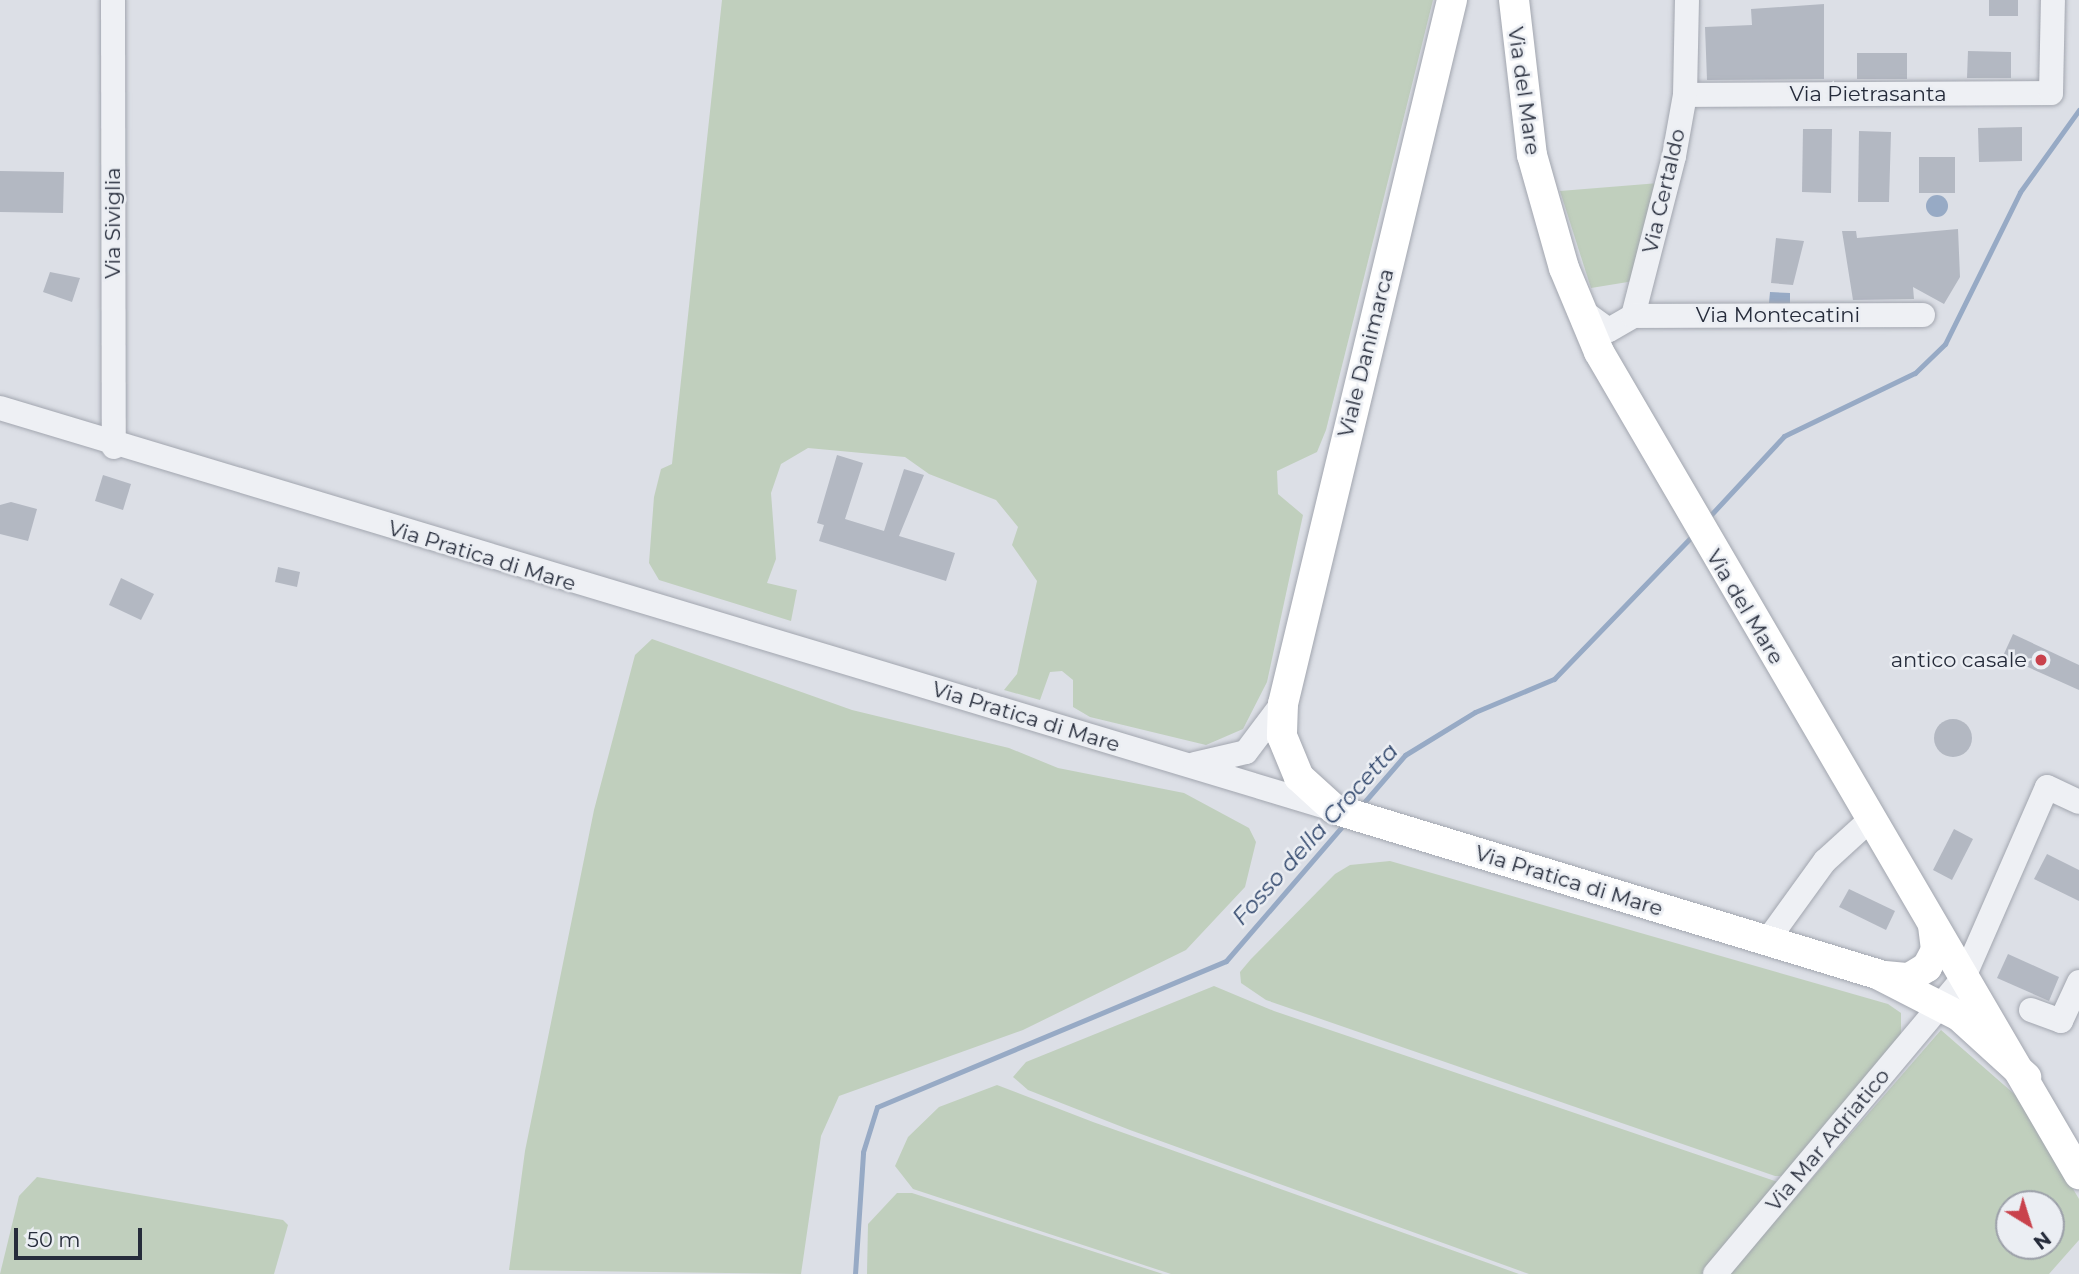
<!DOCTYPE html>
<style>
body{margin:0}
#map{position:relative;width:2079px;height:1274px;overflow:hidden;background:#dcdfe6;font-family:Montserrat,sans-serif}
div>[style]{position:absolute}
.green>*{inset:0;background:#c0cfbd}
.water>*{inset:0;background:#97aac5}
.round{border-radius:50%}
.stream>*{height:5px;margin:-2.5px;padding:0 2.5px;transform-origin:2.5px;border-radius:2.5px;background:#97aac5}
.building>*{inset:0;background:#b3b8c2}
.roads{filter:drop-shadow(0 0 2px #a2a6af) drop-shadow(0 0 2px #a2a6af)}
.minor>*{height:24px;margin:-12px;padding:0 12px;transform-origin:12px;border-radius:12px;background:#eef0f4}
.major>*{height:30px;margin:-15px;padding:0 15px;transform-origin:15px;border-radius:15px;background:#fff}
.dots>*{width:19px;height:19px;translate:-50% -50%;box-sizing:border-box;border:4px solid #ebeef3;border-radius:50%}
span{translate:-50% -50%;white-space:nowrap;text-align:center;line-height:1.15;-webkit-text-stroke:5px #ebeef3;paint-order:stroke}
.street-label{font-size:21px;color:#262c3b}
.poi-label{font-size:21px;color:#262c3b}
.right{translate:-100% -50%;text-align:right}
.water-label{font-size:23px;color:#32486d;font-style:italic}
.north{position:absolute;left:1995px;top:1190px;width:70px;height:70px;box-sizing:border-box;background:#ebeef3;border:2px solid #9ca0a9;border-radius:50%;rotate:142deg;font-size:19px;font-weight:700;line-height:28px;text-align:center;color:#262c3b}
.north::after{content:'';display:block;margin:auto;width:24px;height:32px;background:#c9424c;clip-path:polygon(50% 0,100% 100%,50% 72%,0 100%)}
.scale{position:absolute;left:14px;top:1228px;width:128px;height:32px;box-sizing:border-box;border:4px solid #262c3b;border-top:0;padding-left:9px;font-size:21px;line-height:24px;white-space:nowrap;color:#262c3b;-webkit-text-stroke:5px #ebeef3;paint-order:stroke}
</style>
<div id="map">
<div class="green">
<div style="clip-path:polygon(722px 0,1433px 0,1326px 430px,1317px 452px,1277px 471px,1278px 494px,1303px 515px,1267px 682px,1243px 729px,1206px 745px,1090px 717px,1073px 707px,1073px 680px,1062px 671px,1050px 672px,1040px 700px,1004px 690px,1017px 674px,1037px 581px,1012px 545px,1018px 527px,996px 500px,929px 474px,905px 457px,808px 448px,781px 464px,771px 493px,776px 559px,767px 583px,797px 590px,791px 621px,659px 580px,649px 563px,654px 497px,661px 469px,672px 464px)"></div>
<div style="clip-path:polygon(1659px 183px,1634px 281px,1591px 288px,1560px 191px)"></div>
<div style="clip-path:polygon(652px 639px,852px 710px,1009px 748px,1058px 768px,1184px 793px,1249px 828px,1256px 842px,1245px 887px,1186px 950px,1023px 1030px,839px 1096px,821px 1136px,801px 1274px,509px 1270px,525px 1151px,594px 810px,635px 655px)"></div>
<div style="clip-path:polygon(1390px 861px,1888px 1004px,1901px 1013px,1901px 1042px,1790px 1176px,1775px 1176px,1266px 1000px,1241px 983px,1240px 972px,1251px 959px,1335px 874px,1350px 865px)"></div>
<div style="clip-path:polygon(1214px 986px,1274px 1011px,1781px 1183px,1708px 1274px,1529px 1274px,1130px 1130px,1028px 1090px,1013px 1077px,1026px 1062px)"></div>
<div style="clip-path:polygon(evenodd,1941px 1030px,2020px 1099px,2079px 1199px,2079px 1240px,2049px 1274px,1729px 1274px,1941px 1030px,2009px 1204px,2051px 1204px,2051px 1246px,2009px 1246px,2009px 1204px)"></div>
<div style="clip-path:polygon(997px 1085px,1093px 1122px,1519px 1274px,1171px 1274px,913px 1189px,895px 1166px,908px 1137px,939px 1107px)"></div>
<div style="clip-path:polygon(37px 1177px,283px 1220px,288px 1225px,274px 1274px,0 1274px,19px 1196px)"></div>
<div style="clip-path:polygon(897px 1193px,912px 1193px,1163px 1274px,867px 1274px,868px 1224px)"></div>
</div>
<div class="water">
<div class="round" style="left:1926px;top:195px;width:22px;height:22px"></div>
<div style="clip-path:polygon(1770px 292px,1790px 293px,1790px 305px,1769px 303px)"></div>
</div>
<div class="stream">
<div style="left:1707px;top:519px;width:113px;rotate:-47.1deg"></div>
<div style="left:1784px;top:436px;width:145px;rotate:-25.7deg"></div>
<div style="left:1915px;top:373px;width:42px;rotate:-44deg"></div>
<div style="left:1945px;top:344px;width:169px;rotate:-63.7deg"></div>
<div style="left:2020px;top:192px;width:101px;rotate:-54.3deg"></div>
<div style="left:1360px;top:807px;width:69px;rotate:-49.1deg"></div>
<div style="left:1405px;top:755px;width:82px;rotate:-31.6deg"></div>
<div style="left:1475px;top:712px;width:86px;rotate:-22.7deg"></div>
<div style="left:1554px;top:679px;width:202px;rotate:-46deg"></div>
<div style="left:855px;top:1274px;width:122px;rotate:-86.2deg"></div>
<div style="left:863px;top:1152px;width:47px;rotate:-72.7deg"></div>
<div style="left:877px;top:1107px;width:378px;rotate:-22.7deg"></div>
<div style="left:1226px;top:961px;width:184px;rotate:-49.2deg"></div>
</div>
<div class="building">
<div style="clip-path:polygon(1989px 0,2018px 0,2018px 16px,1989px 16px)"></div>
<div style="clip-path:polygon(1824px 4px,1824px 79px,1707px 80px,1705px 27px,1752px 25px,1751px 9px)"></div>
<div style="clip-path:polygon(1968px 51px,2011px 52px,2011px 78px,1967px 78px)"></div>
<div style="clip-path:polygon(1857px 53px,1907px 53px,1907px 79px,1857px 79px)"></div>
<div style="clip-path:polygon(2022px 127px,2022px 161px,1979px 162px,1978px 128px)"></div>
<div style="clip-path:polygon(1803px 129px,1832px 129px,1831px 193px,1802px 192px)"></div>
<div style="clip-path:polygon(1859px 131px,1891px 132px,1889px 202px,1858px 202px)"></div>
<div style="clip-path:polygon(1919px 157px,1955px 157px,1955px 193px,1919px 193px)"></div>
<div style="clip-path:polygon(0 171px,64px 172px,63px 213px,0 212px)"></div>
<div style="clip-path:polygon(1958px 229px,1960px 277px,1944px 304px,1913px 287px,1914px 299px,1853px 300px,1842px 231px,1856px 231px,1857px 238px)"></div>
<div style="clip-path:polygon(1776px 238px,1804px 241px,1793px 285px,1771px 283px)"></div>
<div style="clip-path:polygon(50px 272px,80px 278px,72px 302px,43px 292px)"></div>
<div style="clip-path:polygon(837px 455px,863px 463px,845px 519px,884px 531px,904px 469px,924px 475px,899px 536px,955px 553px,946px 581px,819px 541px,824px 525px,817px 523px)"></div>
<div style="clip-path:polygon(103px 475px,131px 484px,123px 510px,95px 501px)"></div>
<div style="clip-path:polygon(11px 502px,37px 509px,28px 541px,0 534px,0 505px)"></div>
<div style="clip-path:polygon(278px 567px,300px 572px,297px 587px,275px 582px)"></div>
<div style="clip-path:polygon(121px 578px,154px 594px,141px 620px,109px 605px)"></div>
<div style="clip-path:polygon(2013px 634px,2079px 665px,2079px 690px,2003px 656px)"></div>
<div class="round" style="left:1934px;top:719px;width:38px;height:38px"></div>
<div style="clip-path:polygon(1954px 829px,1973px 839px,1952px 880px,1933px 870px)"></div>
<div style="clip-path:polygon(2047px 854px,2079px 870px,2079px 901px,2034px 879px)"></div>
<div style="clip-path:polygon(1849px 889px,1895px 911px,1886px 930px,1839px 907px)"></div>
<div style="clip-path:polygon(2008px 954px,2059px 977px,2049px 1001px,1997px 978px)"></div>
</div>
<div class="roads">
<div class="minor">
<div style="left:113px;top:0;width:447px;rotate:89.9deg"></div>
<div style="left:1685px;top:95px;width:366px;rotate:-0.3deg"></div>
<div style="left:2051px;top:93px;width:93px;rotate:-88.8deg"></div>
<div style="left:1581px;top:310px;width:34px;rotate:36deg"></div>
<div style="left:1609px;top:330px;width:28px;rotate:-30deg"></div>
<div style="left:1633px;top:316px;width:165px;rotate:-75.6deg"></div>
<div style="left:1674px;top:156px;width:62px;rotate:-79.8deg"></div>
<div style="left:1685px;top:95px;width:95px;rotate:-88.8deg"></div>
<div style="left:1633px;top:316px;width:290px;rotate:-0.2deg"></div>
<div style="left:0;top:408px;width:1392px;rotate:16.74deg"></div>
<div style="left:1195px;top:764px;width:52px;rotate:-13.2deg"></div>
<div style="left:1246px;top:752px;width:60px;rotate:-53.1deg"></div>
<div style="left:1767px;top:941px;width:99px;rotate:-54.1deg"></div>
<div style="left:1825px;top:861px;width:61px;rotate:-42.3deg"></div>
<div style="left:2031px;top:1010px;width:32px;rotate:20deg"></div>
<div style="left:2061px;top:1021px;width:43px;rotate:-65.2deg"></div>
<div style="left:1715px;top:1274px;width:388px;rotate:-50deg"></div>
<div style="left:1964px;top:977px;width:207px;rotate:-66.4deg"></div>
<div style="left:2047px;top:787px;width:35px;rotate:25deg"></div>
</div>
<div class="major">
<div style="left:1452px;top:0;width:724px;rotate:103.5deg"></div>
<div style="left:1283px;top:704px;width:32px;rotate:92deg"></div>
<div style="left:1282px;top:736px;width:44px;rotate:67.5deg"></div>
<div style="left:1299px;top:777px;width:47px;rotate:42.4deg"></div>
<div style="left:1334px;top:809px;width:568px;rotate:16.9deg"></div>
<div style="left:1877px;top:974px;width:92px;rotate:27.1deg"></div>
<div style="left:1959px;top:1016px;width:91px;rotate:42.3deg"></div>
<div style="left:1514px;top:0;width:156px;rotate:83.4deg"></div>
<div style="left:1532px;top:155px;width:117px;rotate:74.2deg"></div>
<div style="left:1564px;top:268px;width:91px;rotate:67.4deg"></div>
<div style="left:1599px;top:352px;width:952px;rotate:59.72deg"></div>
<div style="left:1885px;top:976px;width:24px;rotate:5deg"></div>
<div style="left:1909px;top:978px;width:21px;rotate:-31deg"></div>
<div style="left:1927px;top:967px;width:19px;rotate:-62deg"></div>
<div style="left:1936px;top:950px;width:24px;rotate:-97deg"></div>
</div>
</div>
<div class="dots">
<div style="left:2041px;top:660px;background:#c9424c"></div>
</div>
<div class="street-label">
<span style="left:1524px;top:91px;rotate:82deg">Via del Mare</span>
<span style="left:1868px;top:94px">Via Pietrasanta</span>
<span style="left:1664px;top:191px;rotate:-77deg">Via Certaldo</span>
<span style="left:113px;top:223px;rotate:-90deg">Via Siviglia</span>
<span style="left:1778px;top:315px">Via Montecatini</span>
<span style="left:1366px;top:353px;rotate:-76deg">Viale Danimarca</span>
<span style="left:482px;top:556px;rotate:17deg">Via Pratica di Mare</span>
<span style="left:1745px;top:607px;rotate:59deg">Via del Mare</span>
<span style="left:1026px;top:717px;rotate:17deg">Via Pratica di Mare</span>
<span style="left:1569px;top:881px;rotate:17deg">Via Pratica di Mare</span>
<span style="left:1828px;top:1140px;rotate:-50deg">Via Mar Adriatico</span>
</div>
<div class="poi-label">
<span class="right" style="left:2027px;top:660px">antico casale</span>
</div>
<div class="water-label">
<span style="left:1315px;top:834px;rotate:-48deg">Fosso della Crocetta</span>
</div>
<div class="north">N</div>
<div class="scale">50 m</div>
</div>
